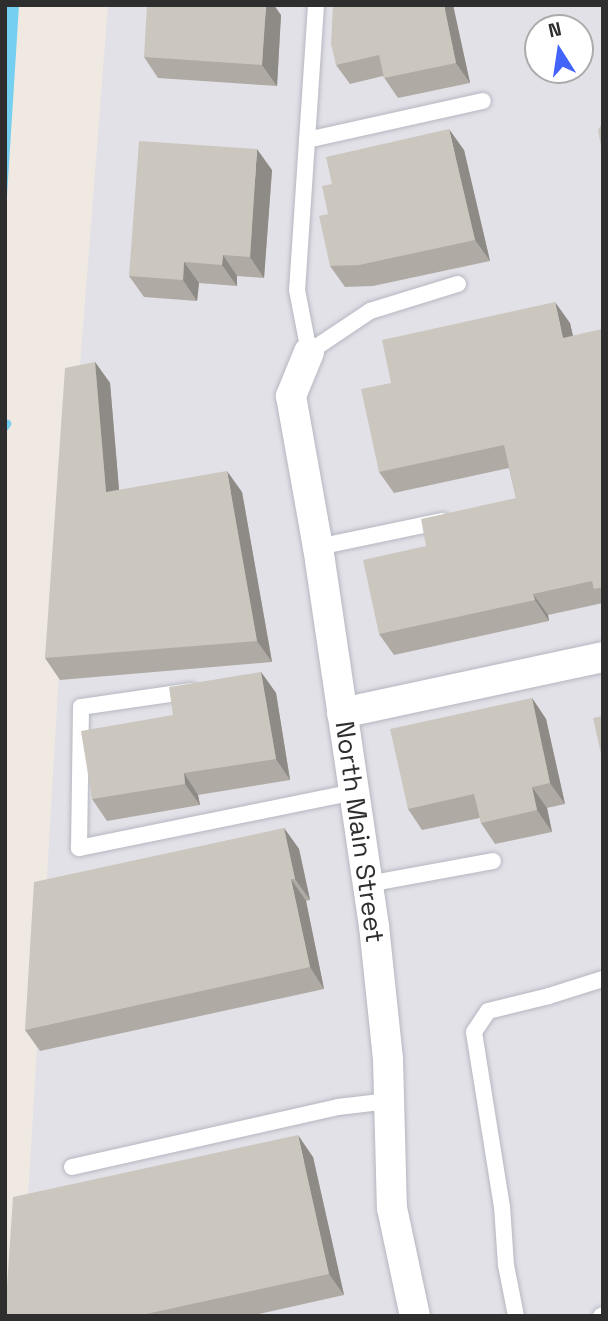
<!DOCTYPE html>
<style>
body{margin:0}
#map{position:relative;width:608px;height:1321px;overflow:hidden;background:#efe9e1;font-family:"Space Grotesk",sans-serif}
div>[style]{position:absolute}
.industrial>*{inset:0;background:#e3e1e8}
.water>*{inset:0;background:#75cff0}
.stream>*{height:8px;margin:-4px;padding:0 4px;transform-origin:4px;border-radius:4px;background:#75cff0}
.roads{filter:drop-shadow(0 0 2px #b4b7c1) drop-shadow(0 0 2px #b4b7c1)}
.service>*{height:16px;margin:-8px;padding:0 8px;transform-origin:8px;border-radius:8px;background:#fff}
.minor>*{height:30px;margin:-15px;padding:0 15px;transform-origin:15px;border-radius:15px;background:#fff}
.wall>*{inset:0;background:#afaba4}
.shaded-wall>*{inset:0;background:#8e8b86}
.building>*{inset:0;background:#cbc7bf}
span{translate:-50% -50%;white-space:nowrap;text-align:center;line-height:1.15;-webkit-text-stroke:5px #fff;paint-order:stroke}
.street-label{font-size:26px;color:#2e2e2e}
.frame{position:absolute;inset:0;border:7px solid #2e2e2e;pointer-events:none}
.north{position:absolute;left:524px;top:14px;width:70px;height:70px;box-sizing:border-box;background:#fff;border:2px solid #ababab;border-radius:50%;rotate:348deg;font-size:19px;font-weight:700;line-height:28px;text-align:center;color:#2e2e2e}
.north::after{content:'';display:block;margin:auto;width:24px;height:32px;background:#4264fb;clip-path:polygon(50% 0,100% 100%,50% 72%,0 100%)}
</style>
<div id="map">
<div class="industrial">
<div style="clip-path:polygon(evenodd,108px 5px,603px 5px,603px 1316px,21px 1316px,68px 521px,108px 5px,538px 28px,580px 28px,580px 70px,538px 70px,538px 28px)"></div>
</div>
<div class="water">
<div style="clip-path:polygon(5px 5px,19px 5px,5px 228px)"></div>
</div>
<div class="stream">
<div style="left:5px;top:427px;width:4px;rotate:-56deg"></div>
</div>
<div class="roads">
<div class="service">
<div style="left:316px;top:5px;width:286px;rotate:93.8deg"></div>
<div style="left:297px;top:290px;width:63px;rotate:79deg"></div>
<div style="left:309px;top:352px;width:73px;rotate:-33.9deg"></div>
<div style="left:370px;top:311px;width:92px;rotate:-17.1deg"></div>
<div style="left:307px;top:140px;width:180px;rotate:-12.5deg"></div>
<div style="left:318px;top:547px;width:127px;rotate:-11.8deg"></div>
<div style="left:191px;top:691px;width:111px;rotate:171.7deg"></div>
<div style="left:81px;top:707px;width:141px;rotate:90.8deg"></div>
<div style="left:79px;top:848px;width:281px;rotate:-11.5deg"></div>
<div style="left:368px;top:884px;width:127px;rotate:-10.4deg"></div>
<div style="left:72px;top:1167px;width:273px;rotate:-12.7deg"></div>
<div style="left:338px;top:1107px;width:51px;rotate:-6.7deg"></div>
<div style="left:516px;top:1316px;width:52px;rotate:-101.1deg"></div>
<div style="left:506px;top:1265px;width:58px;rotate:-93.9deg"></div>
<div style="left:502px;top:1207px;width:177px;rotate:-99.1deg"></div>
<div style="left:474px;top:1032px;width:25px;rotate:-56deg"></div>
<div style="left:488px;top:1011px;width:63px;rotate:-13.8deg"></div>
<div style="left:549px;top:996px;width:57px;rotate:-17.5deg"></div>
<div style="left:601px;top:1316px;width:2px;rotate:-27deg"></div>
</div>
<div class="minor">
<div style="left:309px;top:352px;width:48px;rotate:112.2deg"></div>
<div style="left:291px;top:396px;width:153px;rotate:79.9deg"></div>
<div style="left:318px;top:547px;width:383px;rotate:81.6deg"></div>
<div style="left:374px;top:926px;width:134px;rotate:84deg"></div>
<div style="left:388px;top:1059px;width:149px;rotate:88.5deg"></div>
<div style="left:392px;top:1208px;width:110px;rotate:78deg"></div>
<div style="left:342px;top:713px;width:267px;rotate:-12.1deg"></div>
</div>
</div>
<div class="wall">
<div style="clip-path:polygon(453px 5px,470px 83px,398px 98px,383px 76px,350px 84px,336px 65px)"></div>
<div style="clip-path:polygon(281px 15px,277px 86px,158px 78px,144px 57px)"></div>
<div style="clip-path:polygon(464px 150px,490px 261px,373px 286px,345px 287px,330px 266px,328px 214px)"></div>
<div style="clip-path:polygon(272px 170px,264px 278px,237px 276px,237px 286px,199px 283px,197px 301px,144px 297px,129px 276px)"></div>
<div style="clip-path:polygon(570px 323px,573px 336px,603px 329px,603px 603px,548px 615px,549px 621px,394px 655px,379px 634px,426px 546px,516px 498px,509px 468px,394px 493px,379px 472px,391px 383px)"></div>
<div style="clip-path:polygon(95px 362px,110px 383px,119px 490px,242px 492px,272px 662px,60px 680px,45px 658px)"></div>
<div style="clip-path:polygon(261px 672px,276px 693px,290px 780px,198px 795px,200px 805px,107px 821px,92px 799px,173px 715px)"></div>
<div style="clip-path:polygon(532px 698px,546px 719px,565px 804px,547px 808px,552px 832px,495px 844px,481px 823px,480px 818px,422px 830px,408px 809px)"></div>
<div style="clip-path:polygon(284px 828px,299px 849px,310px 900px,306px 901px,324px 989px,40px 1051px,25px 1030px)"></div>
<div style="clip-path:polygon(313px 1157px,344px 1295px,250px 1316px,5px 1316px)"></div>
</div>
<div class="shaded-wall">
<div style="clip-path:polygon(266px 5px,274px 5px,281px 15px,277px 86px,262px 65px)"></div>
<div style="clip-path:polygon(444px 5px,453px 5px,470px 83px,456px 63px)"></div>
<div style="clip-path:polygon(449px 129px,464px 150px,490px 261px,475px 240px)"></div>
<div style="clip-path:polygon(257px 149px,272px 170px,264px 278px,250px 257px)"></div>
<div style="clip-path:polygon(223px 255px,237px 276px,237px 286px,222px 265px)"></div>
<div style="clip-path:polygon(184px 262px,199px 283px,197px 301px,183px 280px)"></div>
<div style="clip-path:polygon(555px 302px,570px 323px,578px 359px,563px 338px)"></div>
<div style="clip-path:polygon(95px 362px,110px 383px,121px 513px,106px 492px)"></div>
<div style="clip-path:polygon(227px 471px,242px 492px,272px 662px,257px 641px)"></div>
<div style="clip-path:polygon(533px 594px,548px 615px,549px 621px,535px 600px)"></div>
<div style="clip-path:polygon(261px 672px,276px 693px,290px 780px,276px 759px)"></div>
<div style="clip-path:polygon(532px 698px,546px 719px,565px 804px,550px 783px)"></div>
<div style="clip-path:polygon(184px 773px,198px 795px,200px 805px,185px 784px)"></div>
<div style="clip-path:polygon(532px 787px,547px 808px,552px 832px,537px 810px)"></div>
<div style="clip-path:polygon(284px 828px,299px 849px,310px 900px,295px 879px)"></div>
<div style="clip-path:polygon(291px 879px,306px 901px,324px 989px,310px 967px)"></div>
<div style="clip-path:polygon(298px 1135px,313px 1157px,344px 1295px,329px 1274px)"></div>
</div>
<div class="building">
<div style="clip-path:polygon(147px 5px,266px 5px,262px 65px,144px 57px)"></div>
<div style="clip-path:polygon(333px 5px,444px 5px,456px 63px,384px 78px,379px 55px,336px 65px,331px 44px)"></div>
<div style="clip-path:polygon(603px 122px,603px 148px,601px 146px,598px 130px)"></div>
<div style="clip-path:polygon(449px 129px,475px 240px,359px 265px,330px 266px,319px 216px,328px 214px,322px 186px,332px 184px,326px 157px)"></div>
<div style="clip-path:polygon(139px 141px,257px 149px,250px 257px,223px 255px,222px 265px,184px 262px,183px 280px,129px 276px)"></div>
<div style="clip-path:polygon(555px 302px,563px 338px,603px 329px,603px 587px,594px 589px,592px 581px,533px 594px,535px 600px,379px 634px,363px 560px,426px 546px,421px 519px,516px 498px,504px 445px,379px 472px,361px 389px,391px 383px,382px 340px)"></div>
<div style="clip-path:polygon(95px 362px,106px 492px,227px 471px,257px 641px,45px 658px,65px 368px)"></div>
<div style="clip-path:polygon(261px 672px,276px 759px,184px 773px,185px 784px,92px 799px,81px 731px,173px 715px,169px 687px)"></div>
<div style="clip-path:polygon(532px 698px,550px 783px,532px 787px,537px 810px,481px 823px,474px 794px,408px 809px,390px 729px)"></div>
<div style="clip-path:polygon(603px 716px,603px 763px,593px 718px)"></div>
<div style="clip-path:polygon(284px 828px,295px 879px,291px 879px,310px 967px,25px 1030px,34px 882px)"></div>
<div style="clip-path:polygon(298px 1135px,329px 1274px,137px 1316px,5px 1316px,13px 1197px)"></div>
</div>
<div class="street-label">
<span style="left:359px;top:832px;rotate:82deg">North Main Street</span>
</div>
<div class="frame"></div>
<div class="north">N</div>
</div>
